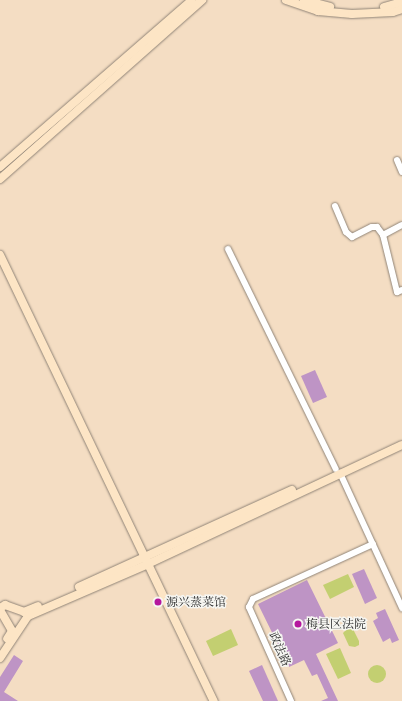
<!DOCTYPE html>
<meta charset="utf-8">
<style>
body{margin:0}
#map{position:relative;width:402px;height:701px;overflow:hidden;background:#f4ddc3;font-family:"Libre Caslon Text","Noto Serif SC",serif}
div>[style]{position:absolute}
.green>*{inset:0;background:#c3cf71}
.round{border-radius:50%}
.building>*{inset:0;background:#be94c5}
.roads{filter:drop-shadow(0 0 1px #908477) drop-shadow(0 0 1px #908477)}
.street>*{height:6px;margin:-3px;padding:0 3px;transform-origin:3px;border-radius:3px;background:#fff}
.secondary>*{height:8px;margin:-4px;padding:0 4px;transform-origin:4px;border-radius:4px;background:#fde5c5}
.dots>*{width:11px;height:11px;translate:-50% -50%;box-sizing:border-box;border:2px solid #f6f6f2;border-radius:50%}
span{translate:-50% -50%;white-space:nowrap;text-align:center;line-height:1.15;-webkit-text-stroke:3px #f6f6f2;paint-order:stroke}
.poi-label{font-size:12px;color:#2b2b2b}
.left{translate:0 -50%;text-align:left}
.street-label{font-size:12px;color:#2b2b2b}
</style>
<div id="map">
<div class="green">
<div style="clip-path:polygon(348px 574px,354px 587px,330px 599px,323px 585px)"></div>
<div style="clip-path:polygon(349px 627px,353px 629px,359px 641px,359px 645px,355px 647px,349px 646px,343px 633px)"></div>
<div style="clip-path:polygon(231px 629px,238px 645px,213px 656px,206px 641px)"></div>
<div style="clip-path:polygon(340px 648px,351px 673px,338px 679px,326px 654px)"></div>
<div class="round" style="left:368px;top:665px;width:18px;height:18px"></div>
</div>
<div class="building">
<div style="clip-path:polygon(315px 370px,327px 397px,313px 403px,301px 376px)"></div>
<div style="clip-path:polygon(364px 569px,377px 598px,365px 604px,352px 574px)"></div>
<div style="clip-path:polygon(307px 580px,338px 643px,316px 654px,338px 701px,321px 701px,328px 698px,317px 674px,312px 676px,304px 660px,289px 667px,258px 604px)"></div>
<div style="clip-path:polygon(385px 609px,399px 640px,392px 643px,390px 638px,383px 642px,373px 621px,378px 618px,376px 613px)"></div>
<div style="clip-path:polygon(14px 655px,23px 661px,4px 692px,18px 701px,0 701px,0 677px)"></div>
<div style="clip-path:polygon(262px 665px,278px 701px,263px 701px,249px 671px)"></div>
</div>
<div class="roads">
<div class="street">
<div style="left:397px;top:160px;width:13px;rotate:67deg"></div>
<div style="left:335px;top:206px;width:28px;rotate:67deg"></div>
<div style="left:346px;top:232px;width:8px;rotate:40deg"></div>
<div style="left:352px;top:237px;width:22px;rotate:-27deg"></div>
<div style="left:372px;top:227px;width:5px"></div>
<div style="left:377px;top:227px;width:10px;rotate:53deg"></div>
<div style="left:383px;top:235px;width:59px;rotate:76.2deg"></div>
<div style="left:397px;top:292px;width:5px;rotate:-22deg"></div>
<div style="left:383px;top:235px;width:21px;rotate:-28deg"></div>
<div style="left:228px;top:249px;width:245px;rotate:63.9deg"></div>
<div style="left:340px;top:473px;width:149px;rotate:65.3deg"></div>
<div style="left:291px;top:701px;width:103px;rotate:-114.1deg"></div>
<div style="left:249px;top:607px;width:9px;rotate:-63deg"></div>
<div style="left:253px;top:599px;width:132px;rotate:-24.6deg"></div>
</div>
<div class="secondary">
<div style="left:286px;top:0;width:34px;rotate:19deg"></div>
<div style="left:318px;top:11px;width:34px;rotate:5deg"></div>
<div style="left:352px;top:14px;width:41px;rotate:-2.8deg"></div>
<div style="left:393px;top:12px;width:9px;rotate:-18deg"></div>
<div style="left:304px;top:0;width:27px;rotate:15deg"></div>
<div style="left:384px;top:7px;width:19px;rotate:-16deg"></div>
<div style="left:0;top:167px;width:254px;rotate:-41deg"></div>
<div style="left:0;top:179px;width:270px;rotate:-41.5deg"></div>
<div style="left:0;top:255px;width:495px;rotate:64.4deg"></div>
<div style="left:79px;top:587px;width:234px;rotate:-24.5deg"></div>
<div style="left:0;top:608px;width:6px;rotate:-31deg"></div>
<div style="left:5px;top:605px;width:20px;rotate:20deg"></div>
<div style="left:24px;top:612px;width:15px;rotate:-23deg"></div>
<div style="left:0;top:610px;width:24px;rotate:60deg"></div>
<div style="left:12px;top:631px;width:9px;rotate:122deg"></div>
<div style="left:0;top:658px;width:50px;rotate:-56.3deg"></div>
<div style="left:28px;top:616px;width:131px;rotate:-23.4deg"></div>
<div style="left:148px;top:564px;width:280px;rotate:-25.1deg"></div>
</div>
</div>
<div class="dots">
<div style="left:158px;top:602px;background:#b5179e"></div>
<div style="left:298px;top:624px;background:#b5179e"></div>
</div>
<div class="poi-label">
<span class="left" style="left:166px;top:602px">源兴蒸菜馆</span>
<span class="left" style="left:306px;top:624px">梅县区法院</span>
</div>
<div class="street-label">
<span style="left:280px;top:649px;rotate:66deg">政法路</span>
</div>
</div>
